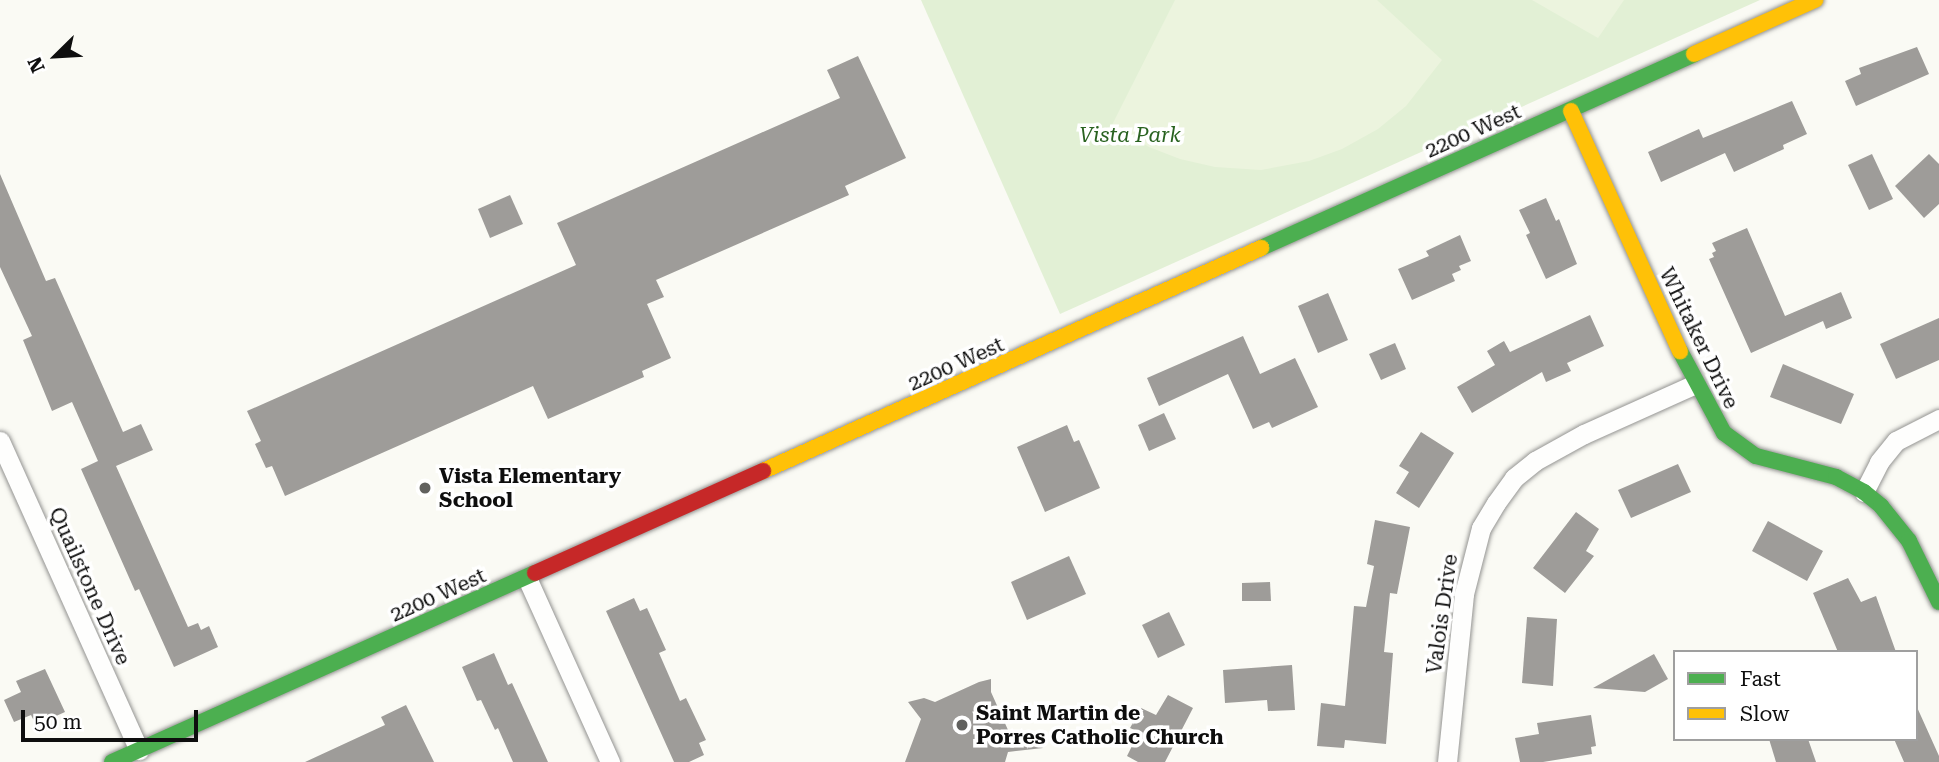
<!DOCTYPE html>
<style>
body{margin:0}
#map{position:relative;width:1939px;height:762px;overflow:hidden;background:#fafaf4;font-family:"Roboto Serif",serif}
div>[style]{position:absolute}
.green>*{inset:0;background:#e2f0d5}
.pitch>*{inset:0;background:#ecf4de}
.building>*{inset:0;background:#9e9c99}
.roads{filter:drop-shadow(0 0 2px #949492) drop-shadow(0 0 2px #949492)}
.street>*{height:19px;margin:-9.5px;padding:0 9.5px;transform-origin:9.5px;border-radius:9.5px;background:#fefefd}
.fast>*{height:16px;margin:-8px;padding:0 8px;transform-origin:8px;border-radius:8px;background:#4caf50}
.slow>*{height:16px;margin:-8px;padding:0 8px;transform-origin:8px;border-radius:8px;background:#ffc107}
.jam>*{height:16px;margin:-8px;padding:0 8px;transform-origin:8px;border-radius:8px;background:#c62828}
.dots>*{width:19px;height:19px;translate:-50% -50%;box-sizing:border-box;border:4px solid #fff;border-radius:50%}
span{translate:-50% -50%;white-space:nowrap;text-align:center;line-height:1.15;-webkit-text-stroke:7px #fff;paint-order:stroke}
.street-label{font-size:21px;color:#0e0e0e}
.park-label{font-size:21px;color:#2a6321;font-style:italic}
.poi-label{font-size:21px;color:#0e0e0e;font-weight:700}
.left{translate:0 -50%;text-align:left}
.legend{position:absolute;left:1673px;top:650px;width:245px;height:91px;box-sizing:border-box;background:#fff;border:2px solid #9f9f9f;margin:0;padding:9px 12px;list-style:none;font-size:21px;color:#0e0e0e}
.legend li{display:flex;align-items:center;gap:14px;height:35px}
.legend b{width:35px;border:2px solid #9f9f9f}
.north{position:absolute;left:21px;top:21px;width:70px;height:70px;-webkit-text-stroke:5px #fff;paint-order:stroke;rotate:246deg;font-size:19px;font-weight:700;line-height:28px;text-align:center;color:#0e0e0e}
.north::after{content:'';display:block;margin:auto;width:24px;height:32px;background:#0e0e0e;clip-path:polygon(50% 0,100% 100%,50% 72%,0 100%)}
.scale{position:absolute;left:21px;top:710px;width:177px;height:32px;box-sizing:border-box;border:4px solid #0e0e0e;border-top:0;padding-left:9px;font-size:21px;line-height:24px;white-space:nowrap;color:#0e0e0e;-webkit-text-stroke:5px #fff;paint-order:stroke}
</style>
<div id="map">
<div class="green">
<div style="clip-path:polygon(921px 0,1760px 0,1060px 314px)"></div>
</div>
<div class="pitch">
<div style="clip-path:polygon(1175px 0,1377px 0,1442px 60px,1406px 106px,1378px 129px,1342px 149px,1309px 161px,1261px 170px,1215px 167px,1180px 159px,1149px 147px,1112px 125px)"></div>
<div style="clip-path:polygon(1532px 0,1624px 0,1598px 38px)"></div>
</div>
<div class="building">
<div style="clip-path:polygon(1917px 47px,1929px 74px,1856px 106px,1845px 81px,1861px 74px,1859px 68px)"></div>
<div style="clip-path:polygon(858px 56px,906px 158px,845px 186px,849px 195px,656px 280px,664px 297px,647px 304px,671px 358px,642px 371px,644px 377px,548px 419px,533px 386px,285px 496px,272px 466px,266px 468px,255px 444px,261px 441px,247px 411px,576px 265px,557px 223px,840px 98px,827px 70px)"></div>
<div style="clip-path:polygon(1792px 101px,1807px 134px,1783px 145px,1784px 149px,1734px 172px,1725px 153px,1661px 182px,1648px 152px,1699px 129px,1703px 138px)"></div>
<div style="clip-path:polygon(1872px 154px,1893px 199px,1869px 210px,1848px 165px)"></div>
<div style="clip-path:polygon(1929px 154px,1939px 164px,1939px 204px,1924px 218px,1895px 186px)"></div>
<div style="clip-path:polygon(0 174px,46px 281px,55px 278px,123px 432px,141px 424px,153px 450px,116px 466px,188px 627px,198px 623px,201px 630px,209px 626px,218px 647px,174px 667px,139px 589px,135px 591px,81px 469px,98px 461px,72px 402px,52px 411px,23px 340px,32px 336px,0 267px)"></div>
<div style="clip-path:polygon(510px 195px,523px 224px,490px 238px,478px 209px)"></div>
<div style="clip-path:polygon(1546px 198px,1556px 221px,1559px 219px,1577px 264px,1546px 279px,1526px 235px,1530px 233px,1519px 210px)"></div>
<div style="clip-path:polygon(1747px 228px,1785px 316px,1841px 292px,1852px 318px,1826px 329px,1823px 321px,1751px 353px,1709px 259px,1714px 257px,1712px 253px,1716px 251px,1712px 243px)"></div>
<div style="clip-path:polygon(1460px 235px,1471px 261px,1459px 266px,1461px 270px,1452px 274px,1455px 281px,1412px 300px,1398px 269px,1429px 256px,1426px 251px)"></div>
<div style="clip-path:polygon(1328px 293px,1348px 340px,1318px 353px,1298px 306px)"></div>
<div style="clip-path:polygon(1590px 315px,1604px 346px,1567px 363px,1571px 371px,1546px 382px,1542px 372px,1472px 413px,1457px 387px,1495px 365px,1487px 351px,1504px 341px,1510px 352px)"></div>
<div style="clip-path:polygon(1939px 318px,1939px 360px,1896px 379px,1880px 344px)"></div>
<div style="clip-path:polygon(1243px 336px,1260px 374px,1295px 358px,1318px 407px,1272px 428px,1269px 422px,1253px 429px,1228px 374px,1159px 406px,1147px 378px)"></div>
<div style="clip-path:polygon(1395px 343px,1406px 369px,1381px 380px,1369px 354px)"></div>
<div style="clip-path:polygon(1783px 364px,1854px 394px,1841px 424px,1770px 397px)"></div>
<div style="clip-path:polygon(1164px 413px,1176px 439px,1149px 451px,1138px 425px)"></div>
<div style="clip-path:polygon(1067px 425px,1074px 442px,1079px 440px,1100px 488px,1045px 512px,1017px 447px)"></div>
<div style="clip-path:polygon(1421px 432px,1454px 453px,1419px 508px,1396px 493px,1409px 472px,1399px 466px)"></div>
<div style="clip-path:polygon(1678px 464px,1691px 492px,1631px 518px,1618px 490px)"></div>
<div style="clip-path:polygon(1576px 512px,1599px 529px,1586px 551px,1594px 556px,1565px 593px,1533px 568px)"></div>
<div style="clip-path:polygon(1375px 520px,1410px 527px,1397px 594px,1390px 593px,1384px 652px,1393px 653px,1386px 744px,1345px 740px,1344px 748px,1317px 746px,1321px 703px,1345px 706px,1354px 606px,1366px 607px,1374px 566px,1367px 564px)"></div>
<div style="clip-path:polygon(1768px 521px,1823px 551px,1807px 581px,1752px 551px)"></div>
<div style="clip-path:polygon(1069px 556px,1086px 594px,1027px 620px,1011px 582px)"></div>
<div style="clip-path:polygon(1848px 578px,1861px 602px,1876px 596px,1896px 652px,1838px 652px,1813px 593px)"></div>
<div style="clip-path:polygon(1270px 582px,1271px 601px,1242px 601px,1242px 583px)"></div>
<div style="clip-path:polygon(634px 598px,640px 611px,647px 608px,666px 650px,659px 653px,680px 701px,686px 698px,706px 740px,699px 743px,704px 755px,689px 762px,674px 762px,606px 611px)"></div>
<div style="clip-path:polygon(1169px 612px,1185px 645px,1158px 658px,1142px 625px)"></div>
<div style="clip-path:polygon(1527px 617px,1557px 619px,1553px 686px,1522px 683px)"></div>
<div style="clip-path:polygon(494px 653px,508px 685px,512px 683px,548px 762px,513px 762px,498px 728px,495px 730px,481px 700px,477px 701px,462px 667px)"></div>
<div style="clip-path:polygon(1654px 654px,1668px 679px,1645px 692px,1593px 688px)"></div>
<div style="clip-path:polygon(1292px 665px,1295px 710px,1268px 711px,1267px 700px,1225px 703px,1223px 670px)"></div>
<div style="clip-path:polygon(45px 669px,65px 712px,36px 725px,31px 715px,14px 722px,4px 700px,21px 692px,16px 681px)"></div>
<div style="clip-path:polygon(991px 679px,991px 692px,1008px 730px,1043px 748px,1008px 752px,1005px 762px,905px 762px,921px 719px,908px 702px,924px 698px,935px 702px,979px 682px)"></div>
<div style="clip-path:polygon(1168px 695px,1193px 708px,1165px 762px,1138px 762px,1127px 756px,1139px 732px,1130px 728px,1141px 708px,1156px 715px)"></div>
<div style="clip-path:polygon(406px 705px,434px 762px,305px 762px,385px 725px,381px 717px)"></div>
<div style="clip-path:polygon(1916px 705px,1939px 756px,1939px 762px,1904px 762px,1894px 739px,1916px 739px)"></div>
<div style="clip-path:polygon(1591px 715px,1596px 746px,1591px 747px,1592px 754px,1543px 762px,1520px 762px,1515px 738px,1539px 734px,1537px 723px)"></div>
<div style="clip-path:polygon(1769px 739px,1808px 739px,1816px 762px,1776px 762px)"></div>
</div>
<div class="roads">
<div class="street">
<div style="left:0;top:441px;width:339px;rotate:65.8deg"></div>
<div style="left:1864px;top:492px;width:34px;rotate:-63deg"></div>
<div style="left:1879px;top:462px;width:27px;rotate:-51deg"></div>
<div style="left:1896px;top:441px;width:48px;rotate:-27.1deg"></div>
<div style="left:527px;top:578px;width:202px;rotate:65.7deg"></div>
<div style="left:1447px;top:762px;width:169px;rotate:-84.2deg"></div>
<div style="left:1464px;top:594px;width:68px;rotate:-75.6deg"></div>
<div style="left:1481px;top:528px;width:29px;rotate:-59deg"></div>
<div style="left:1496px;top:503px;width:31px;rotate:-54deg"></div>
<div style="left:1514px;top:478px;width:27px;rotate:-39deg"></div>
<div style="left:1535px;top:461px;width:56px;rotate:-28.9deg"></div>
<div style="left:1584px;top:434px;width:122px;rotate:-24.2deg"></div>
</div>
<div class="fast">
<div style="left:1261px;top:248px;width:474px;rotate:-24.1deg"></div>
<div style="left:1680px;top:351px;width:93px;rotate:61.8deg"></div>
<div style="left:1724px;top:433px;width:39px;rotate:36deg"></div>
<div style="left:1756px;top:456px;width:83px;rotate:14.7deg"></div>
<div style="left:1836px;top:477px;width:32px;rotate:28deg"></div>
<div style="left:1864px;top:492px;width:22px;rotate:39deg"></div>
<div style="left:1881px;top:506px;width:45px;rotate:51.3deg"></div>
<div style="left:1909px;top:541px;width:68px;rotate:63.8deg"></div>
<div style="left:112px;top:762px;width:463px;rotate:-24.1deg"></div>
</div>
<div class="slow">
<div style="left:1694px;top:54px;width:133px;rotate:-24.1deg"></div>
<div style="left:1571px;top:111px;width:264px;rotate:65.6deg"></div>
<div style="left:763px;top:471px;width:546px;rotate:-24.12deg"></div>
</div>
<div class="jam">
<div style="left:535px;top:573px;width:250px;rotate:-24.1deg"></div>
</div>
</div>
<div class="dots">
<div style="left:425px;top:488px;background:#61615e"></div>
<div style="left:962px;top:725px;background:#61615e"></div>
</div>
<div class="street-label">
<span style="left:1473px;top:131px;rotate:-24deg">2200 West</span>
<span style="left:1699px;top:338px;rotate:64deg">Whitaker Drive</span>
<span style="left:956px;top:364px;rotate:-24deg">2200 West</span>
<span style="left:90px;top:586px;rotate:66deg">Quailstone Drive</span>
<span style="left:438px;top:595px;rotate:-24deg">2200 West</span>
<span style="left:1442px;top:614px;rotate:-82deg">Valois Drive</span>
</div>
<div class="park-label">
<span style="left:1130px;top:135px">Vista Park</span>
</div>
<div class="poi-label">
<span class="left" style="left:439px;top:488px">Vista Elementary<br>School</span>
<span class="left" style="left:976px;top:725px">Saint Martin de<br>Porres Catholic Church</span>
</div>
<ul class="legend">
<li><b style="height:9px;background:#4caf50"></b>Fast</li>
<li><b style="height:9px;background:#ffc107"></b>Slow</li>
</ul>
<div class="north">N</div>
<div class="scale">50 m</div>
</div>
